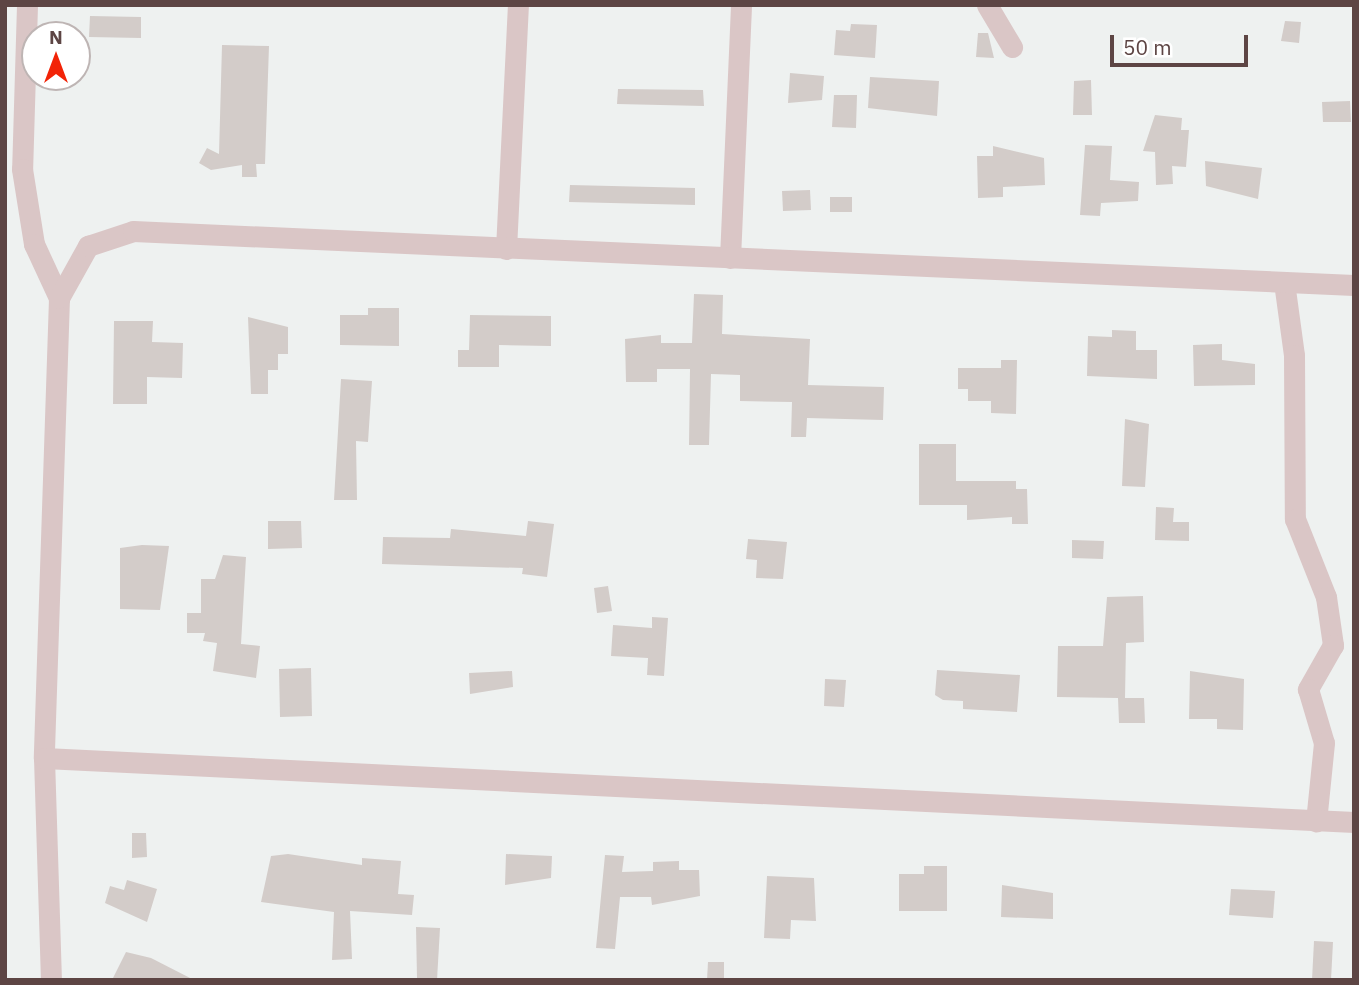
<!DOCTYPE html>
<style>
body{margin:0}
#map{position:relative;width:1359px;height:985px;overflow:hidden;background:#eef1f0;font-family:"IBM Plex Sans",sans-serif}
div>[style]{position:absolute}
.building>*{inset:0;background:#d3ccc9}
.street>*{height:21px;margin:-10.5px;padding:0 10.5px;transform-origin:10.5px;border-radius:10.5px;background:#dac6c6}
span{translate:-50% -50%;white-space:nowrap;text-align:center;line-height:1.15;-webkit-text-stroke:7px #fff;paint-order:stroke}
.frame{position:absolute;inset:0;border:7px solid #5d4544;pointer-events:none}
.north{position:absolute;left:21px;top:21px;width:70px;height:70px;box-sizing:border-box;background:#fff;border:2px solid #beb5b4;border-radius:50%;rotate:0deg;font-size:19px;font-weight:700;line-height:28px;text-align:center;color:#5d4544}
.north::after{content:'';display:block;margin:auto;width:24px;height:32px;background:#f22307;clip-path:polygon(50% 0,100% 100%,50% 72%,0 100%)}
.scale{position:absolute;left:1110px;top:35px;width:138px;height:32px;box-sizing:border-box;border:4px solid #5d4544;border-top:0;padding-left:9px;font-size:21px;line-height:24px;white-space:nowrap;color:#5d4544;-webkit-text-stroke:5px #fff;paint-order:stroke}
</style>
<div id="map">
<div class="building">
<div style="clip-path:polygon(90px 16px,141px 17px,141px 38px,89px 37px)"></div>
<div style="clip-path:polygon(1285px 21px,1301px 22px,1299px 43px,1281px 41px)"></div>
<div style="clip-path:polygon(851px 24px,877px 25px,875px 58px,834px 55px,836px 30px,850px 31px)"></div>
<div style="clip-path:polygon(978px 33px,988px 33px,994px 58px,976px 57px)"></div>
<div style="clip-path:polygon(222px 45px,269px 46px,265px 164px,256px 164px,257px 177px,242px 177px,242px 165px,211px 170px,199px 163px,207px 148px,219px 154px)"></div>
<div style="clip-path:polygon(790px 73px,824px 76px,822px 100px,788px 103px)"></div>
<div style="clip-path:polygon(870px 77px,939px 81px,937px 116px,868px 108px)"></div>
<div style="clip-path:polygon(1091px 80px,1092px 115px,1073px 115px,1074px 81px)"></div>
<div style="clip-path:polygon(618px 89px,703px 90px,704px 106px,617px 104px)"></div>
<div style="clip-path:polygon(834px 95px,857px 95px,856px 128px,832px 127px)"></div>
<div style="clip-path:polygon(1350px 101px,1351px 122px,1323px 122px,1322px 102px)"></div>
<div style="clip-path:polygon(1155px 115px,1182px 118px,1181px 130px,1189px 130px,1186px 167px,1172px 166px,1173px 184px,1156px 185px,1155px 152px,1143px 151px)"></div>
<div style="clip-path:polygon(1085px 145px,1112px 146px,1110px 180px,1139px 182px,1138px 201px,1101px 203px,1100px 216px,1080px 215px)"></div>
<div style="clip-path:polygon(993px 146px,1044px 158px,1045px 185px,1003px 187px,1003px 197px,978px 198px,977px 156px,993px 156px)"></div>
<div style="clip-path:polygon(1205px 161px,1262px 168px,1258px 199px,1206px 186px)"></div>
<div style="clip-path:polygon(570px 185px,695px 188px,695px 205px,569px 202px)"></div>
<div style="clip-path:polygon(810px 190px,811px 210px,783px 211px,782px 191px)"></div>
<div style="clip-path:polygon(830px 197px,852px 197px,852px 212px,830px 212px)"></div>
<div style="clip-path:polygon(694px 294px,723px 295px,722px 334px,810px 339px,808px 385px,884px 387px,883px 420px,807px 418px,806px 437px,791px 437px,792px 402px,740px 401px,740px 375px,711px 374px,709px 445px,689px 445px,690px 369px,657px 369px,657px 382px,626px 382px,625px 339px,661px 335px,661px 343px,692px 343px)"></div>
<div style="clip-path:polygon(368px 308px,399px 308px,399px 346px,340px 345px,340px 315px,368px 315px)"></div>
<div style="clip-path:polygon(470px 315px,551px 316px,551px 346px,499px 345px,499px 367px,458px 367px,458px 350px,469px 350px)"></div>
<div style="clip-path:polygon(248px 317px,288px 327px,288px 354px,278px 354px,278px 370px,268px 370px,268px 394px,251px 394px)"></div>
<div style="clip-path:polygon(114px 321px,153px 321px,152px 342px,183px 343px,182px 378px,147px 377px,147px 404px,113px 404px)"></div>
<div style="clip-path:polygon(1112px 330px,1136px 331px,1136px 350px,1157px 350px,1157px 379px,1087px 376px,1088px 336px,1112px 337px)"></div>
<div style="clip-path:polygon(1222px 344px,1222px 360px,1255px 364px,1255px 385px,1194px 386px,1193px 345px)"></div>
<div style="clip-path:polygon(1001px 360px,1017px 360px,1016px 414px,991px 413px,991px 401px,968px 401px,968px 389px,958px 389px,958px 368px,1001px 368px)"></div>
<div style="clip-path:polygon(341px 379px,372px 381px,368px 442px,356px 441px,357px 500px,334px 500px)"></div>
<div style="clip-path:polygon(1125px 419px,1149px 424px,1145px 487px,1122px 486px)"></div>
<div style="clip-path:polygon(919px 444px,956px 444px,956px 481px,1016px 481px,1016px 489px,1027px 489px,1028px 524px,1012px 524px,1012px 517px,967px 520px,967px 505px,919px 505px)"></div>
<div style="clip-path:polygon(1156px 507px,1174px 508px,1173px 522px,1189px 522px,1189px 541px,1155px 540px)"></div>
<div style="clip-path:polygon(268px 521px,301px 521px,302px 548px,268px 549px)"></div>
<div style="clip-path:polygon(528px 521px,554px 524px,547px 577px,522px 574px,523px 568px,382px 564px,383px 537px,450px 538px,451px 529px,526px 536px)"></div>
<div style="clip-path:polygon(748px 539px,787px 542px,783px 579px,756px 578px,757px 560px,746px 559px)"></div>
<div style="clip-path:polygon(1072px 540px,1104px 541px,1103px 559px,1072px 558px)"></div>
<div style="clip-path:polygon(142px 545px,169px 546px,160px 610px,120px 609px,120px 548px)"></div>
<div style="clip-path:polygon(223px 555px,246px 557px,241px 644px,260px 646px,256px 678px,213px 671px,217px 643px,203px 641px,205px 633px,187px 633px,187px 613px,201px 613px,201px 579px,215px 579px)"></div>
<div style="clip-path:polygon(608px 586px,612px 611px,597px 613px,594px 588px)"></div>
<div style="clip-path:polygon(1143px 596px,1144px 642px,1126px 643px,1125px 698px,1144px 698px,1145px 723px,1119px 723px,1118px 698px,1057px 697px,1058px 646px,1103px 646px,1107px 597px)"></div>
<div style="clip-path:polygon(652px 617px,668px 618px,664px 676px,647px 675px,648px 658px,611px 656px,613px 625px,652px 628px)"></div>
<div style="clip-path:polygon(311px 668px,312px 716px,280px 717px,279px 669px)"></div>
<div style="clip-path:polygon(937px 670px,1020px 675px,1017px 712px,963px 709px,963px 701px,943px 700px,935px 695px)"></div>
<div style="clip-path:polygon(512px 671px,513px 687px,470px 694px,469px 673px)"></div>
<div style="clip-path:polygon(1190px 671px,1244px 679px,1243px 730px,1217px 729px,1217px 719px,1189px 719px)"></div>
<div style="clip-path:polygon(825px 679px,846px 680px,844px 707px,824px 706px)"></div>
<div style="clip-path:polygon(132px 833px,146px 833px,147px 857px,132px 858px)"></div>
<div style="clip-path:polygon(288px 854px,362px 865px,362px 858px,401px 861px,398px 894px,414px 895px,412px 915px,350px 911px,352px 959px,332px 960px,334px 912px,261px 902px,271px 856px)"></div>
<div style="clip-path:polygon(506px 854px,552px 856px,551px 878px,505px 885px)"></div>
<div style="clip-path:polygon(605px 855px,624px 856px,622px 872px,653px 871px,653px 862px,679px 861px,679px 870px,699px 870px,700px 896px,652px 905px,651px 897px,620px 897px,615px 949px,596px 948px)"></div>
<div style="clip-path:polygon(924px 866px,947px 866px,947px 911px,899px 911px,899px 874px,924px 874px)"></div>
<div style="clip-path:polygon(767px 876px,814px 878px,816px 921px,791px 920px,790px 939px,764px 938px)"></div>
<div style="clip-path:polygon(127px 880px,157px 889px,147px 922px,105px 903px,110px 886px,124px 890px)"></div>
<div style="clip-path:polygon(1002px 885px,1053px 893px,1053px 919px,1001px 917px)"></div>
<div style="clip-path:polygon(1231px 889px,1275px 891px,1273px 918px,1229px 915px)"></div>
<div style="clip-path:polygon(416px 927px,440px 928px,437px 980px,417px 978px)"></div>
<div style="clip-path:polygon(1314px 941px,1333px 942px,1331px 980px,1312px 980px)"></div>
<div style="clip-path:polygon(126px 952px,151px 958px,194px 980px,112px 980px)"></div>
<div style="clip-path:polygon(708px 962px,724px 962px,724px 980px,707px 980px)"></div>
</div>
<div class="street">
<div style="left:27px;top:5px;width:164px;rotate:91.7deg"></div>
<div style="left:22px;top:169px;width:76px;rotate:80.9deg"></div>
<div style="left:34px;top:244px;width:60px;rotate:65.2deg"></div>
<div style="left:59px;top:298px;width:460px;rotate:91.9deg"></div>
<div style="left:44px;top:758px;width:222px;rotate:88.2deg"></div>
<div style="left:987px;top:5px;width:49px;rotate:59.2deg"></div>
<div style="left:506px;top:249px;width:244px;rotate:-87.2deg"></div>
<div style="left:730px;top:258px;width:253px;rotate:-87.5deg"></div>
<div style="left:1284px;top:282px;width:74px;rotate:82.2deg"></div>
<div style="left:1294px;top:355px;width:164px;rotate:89.7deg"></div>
<div style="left:1295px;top:519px;width:84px;rotate:68.3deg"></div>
<div style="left:1326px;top:597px;width:49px;rotate:81.7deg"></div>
<div style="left:1333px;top:645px;width:51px;rotate:119.6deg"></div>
<div style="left:1308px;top:689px;width:56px;rotate:73.5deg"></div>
<div style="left:1324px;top:743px;width:79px;rotate:95.8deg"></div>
<div style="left:59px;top:298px;width:60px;rotate:-60.9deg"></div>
<div style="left:88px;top:246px;width:47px;rotate:-18.4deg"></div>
<div style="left:133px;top:231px;width:1222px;rotate:2.53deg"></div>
<div style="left:44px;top:758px;width:1312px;rotate:2.8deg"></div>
</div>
<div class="frame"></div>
<div class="north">N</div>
<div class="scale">50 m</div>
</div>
